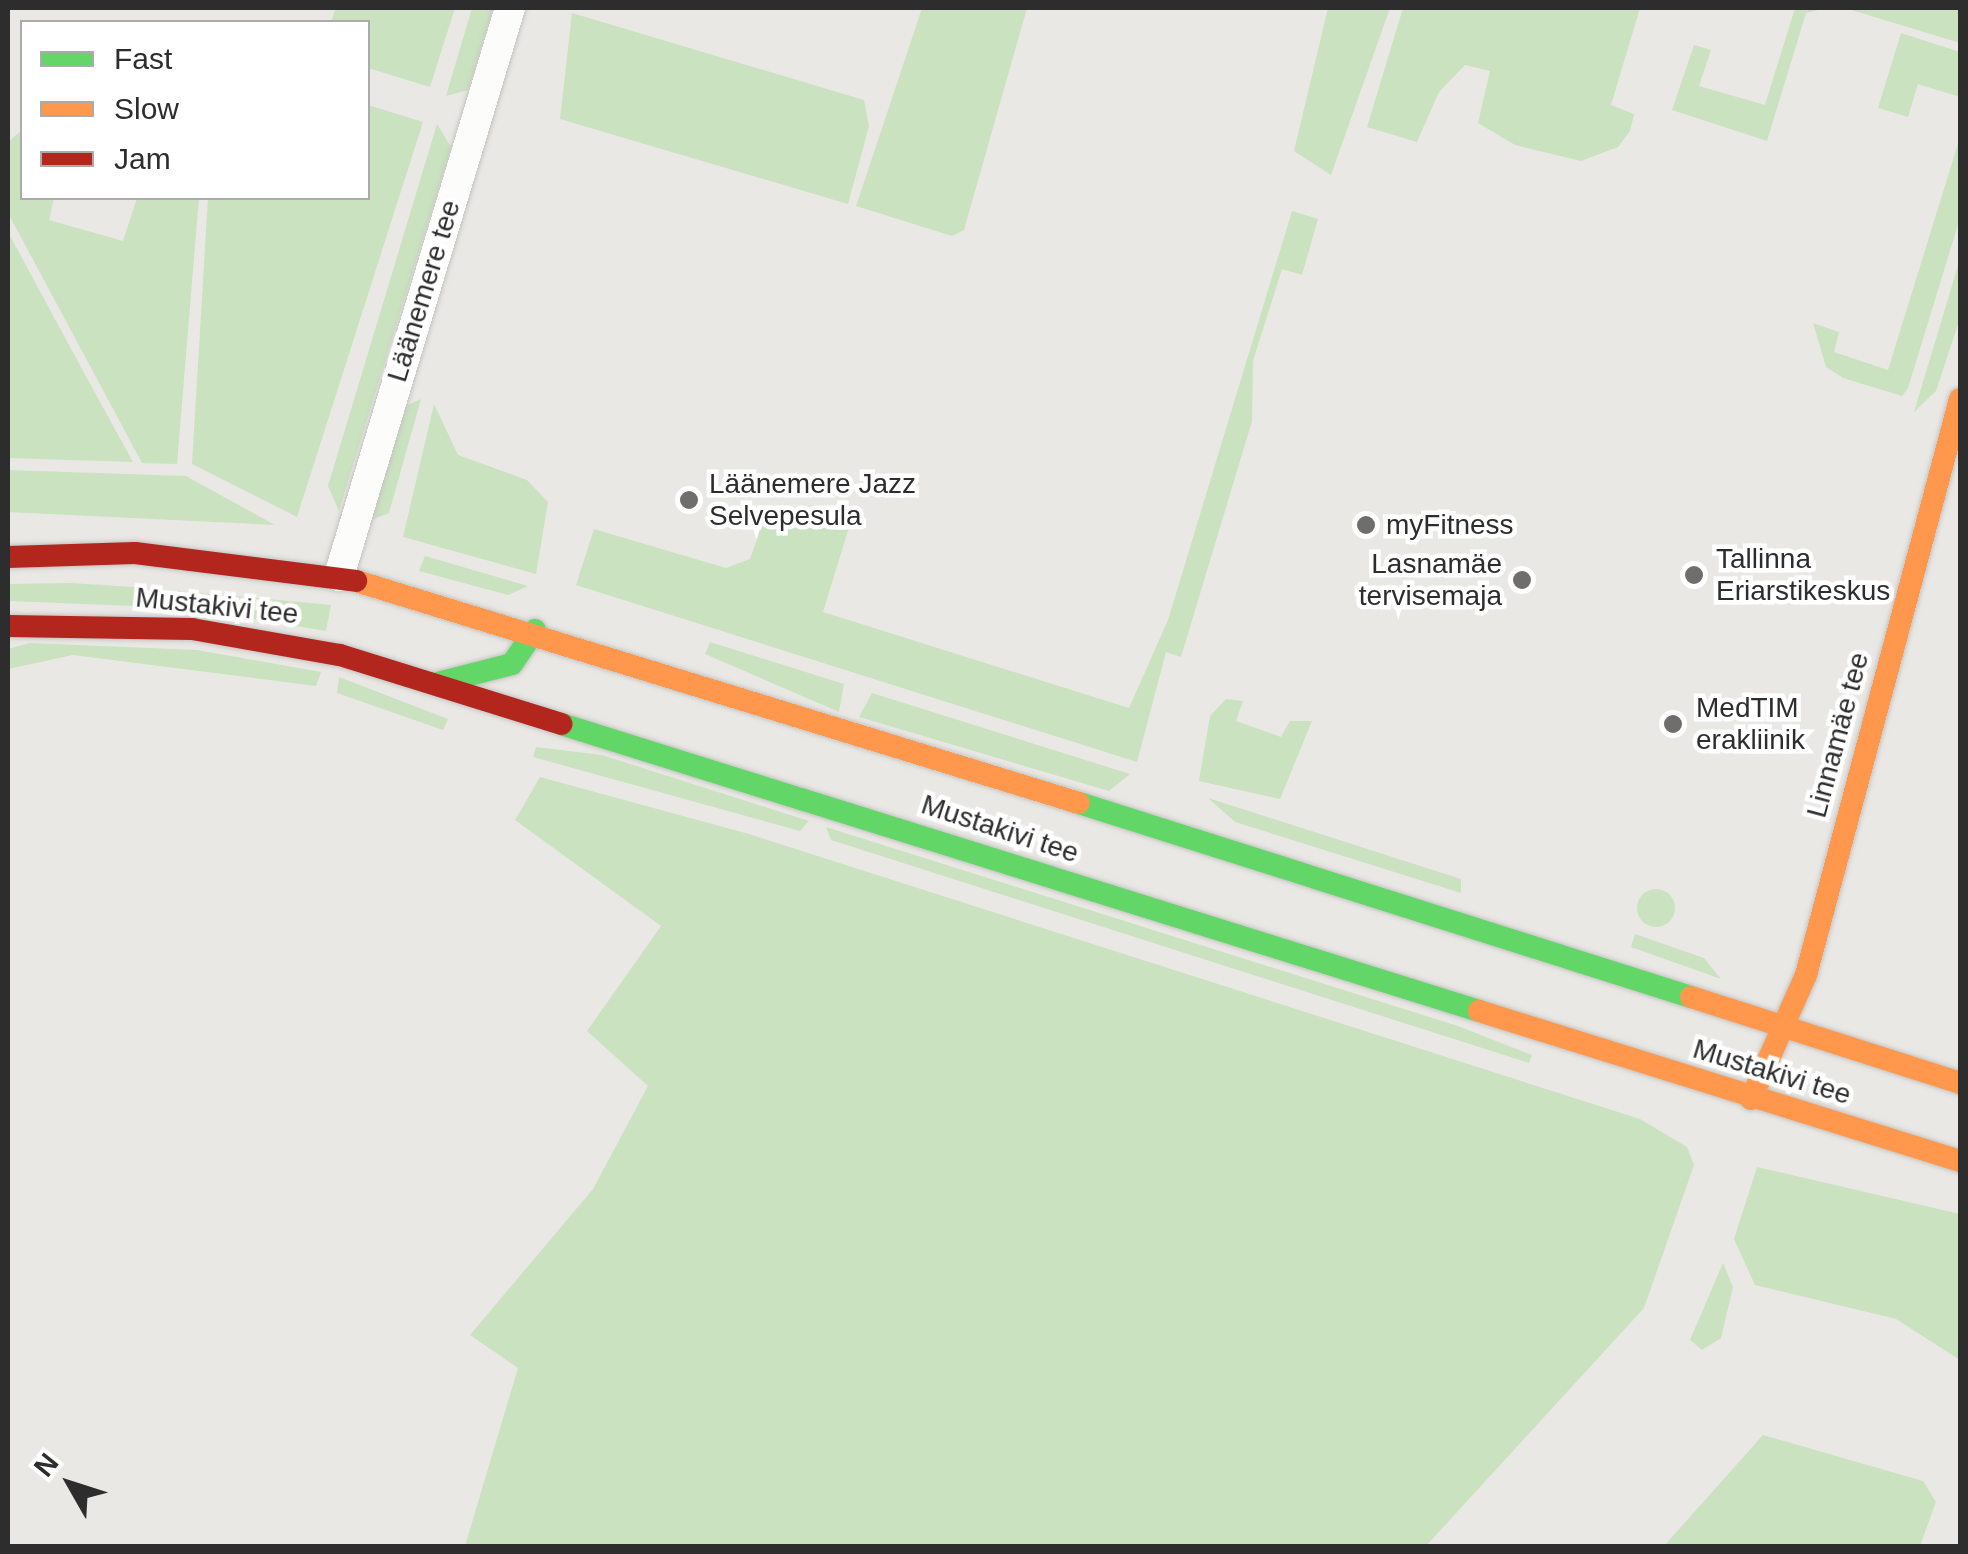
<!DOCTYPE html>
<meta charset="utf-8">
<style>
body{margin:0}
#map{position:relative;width:1968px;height:1554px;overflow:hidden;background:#eae8e4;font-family:Helvetica,sans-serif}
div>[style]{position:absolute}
.green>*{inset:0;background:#cae2c0}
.round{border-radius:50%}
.roads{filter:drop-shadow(0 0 2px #c4c4c3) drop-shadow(0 0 2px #c4c4c3)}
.street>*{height:30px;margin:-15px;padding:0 15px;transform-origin:15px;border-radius:15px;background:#fcfcfb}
.fast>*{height:22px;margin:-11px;padding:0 11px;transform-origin:11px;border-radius:11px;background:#63d668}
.slow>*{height:22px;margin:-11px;padding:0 11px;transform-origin:11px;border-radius:11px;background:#ff974d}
.jam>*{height:22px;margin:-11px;padding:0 11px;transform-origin:11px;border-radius:11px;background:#b3261e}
.dots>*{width:28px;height:28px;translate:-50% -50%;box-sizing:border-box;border:5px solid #fff;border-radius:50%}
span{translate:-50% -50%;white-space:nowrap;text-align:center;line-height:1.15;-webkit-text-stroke:9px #fff;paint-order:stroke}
.street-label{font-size:28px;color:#2d2d2d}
.poi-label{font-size:28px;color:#2d2d2d}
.left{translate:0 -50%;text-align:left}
.right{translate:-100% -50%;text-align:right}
.frame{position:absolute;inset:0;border:10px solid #2d2d2d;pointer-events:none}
.legend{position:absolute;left:20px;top:20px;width:350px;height:180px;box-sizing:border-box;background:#fff;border:2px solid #ababab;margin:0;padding:12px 18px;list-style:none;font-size:30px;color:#2d2d2d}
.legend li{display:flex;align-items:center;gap:20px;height:50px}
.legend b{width:50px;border:2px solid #ababab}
.north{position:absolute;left:20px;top:1434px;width:100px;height:100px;-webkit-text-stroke:8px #fff;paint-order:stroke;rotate:309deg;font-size:28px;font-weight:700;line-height:40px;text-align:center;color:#2d2d2d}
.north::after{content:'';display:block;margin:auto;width:35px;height:45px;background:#2d2d2d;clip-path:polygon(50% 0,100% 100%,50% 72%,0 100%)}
</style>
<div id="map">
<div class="green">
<div style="clip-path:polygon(336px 8px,455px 8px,430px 87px,368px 68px,368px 22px,331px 22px)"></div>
<div style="clip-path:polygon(472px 8px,493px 8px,468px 90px,446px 96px)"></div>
<div style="clip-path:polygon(922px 8px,1027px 8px,964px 230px,952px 236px,856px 206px)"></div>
<div style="clip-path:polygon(1328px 8px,1390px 8px,1331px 175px,1294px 151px)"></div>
<div style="clip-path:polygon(1403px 8px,1640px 8px,1611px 105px,1634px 114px,1630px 131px,1618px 147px,1581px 161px,1515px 145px,1478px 123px,1490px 71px,1465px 65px,1439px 92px,1417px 142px,1367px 127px)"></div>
<div style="clip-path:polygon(1795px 8px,1827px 8px,1806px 13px,1767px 141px,1672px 110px,1694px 45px,1711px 50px,1699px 86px,1765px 105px)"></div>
<div style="clip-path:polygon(1845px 8px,1960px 8px,1960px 43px)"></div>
<div style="clip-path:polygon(572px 13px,864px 100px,869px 126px,848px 204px,560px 119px)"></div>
<div style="clip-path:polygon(1901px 33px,1960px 52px,1960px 97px,1918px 84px,1908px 117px,1878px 108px)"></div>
<div style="clip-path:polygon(368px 105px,423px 122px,297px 517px,192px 464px,208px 198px,368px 198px)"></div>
<div style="clip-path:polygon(437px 124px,451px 147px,339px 511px,328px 486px)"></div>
<div style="clip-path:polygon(22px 130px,22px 198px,54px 198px,49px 220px,123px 241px,137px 198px,199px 198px,177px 464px,142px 463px,8px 213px,8px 142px)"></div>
<div style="clip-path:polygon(1960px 137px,1960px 218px,1908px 388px,1902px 396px,1843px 378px,1826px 367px,1813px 323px,1839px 332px,1834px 352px,1888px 370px)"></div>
<div style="clip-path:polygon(1292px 211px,1318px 219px,1302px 275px,1282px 269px,1253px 361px,1252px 421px,1181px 657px,1166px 652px,1137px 762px,576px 585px,594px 529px,726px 568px,750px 559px,764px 520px,806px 527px,854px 511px,823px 612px,1129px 708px,1168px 620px)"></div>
<div style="clip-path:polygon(8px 232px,82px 369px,133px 462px,8px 458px)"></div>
<div style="clip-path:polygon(1960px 259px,1960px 318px,1936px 391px,1914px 412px)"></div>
<div style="clip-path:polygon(421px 399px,389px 513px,371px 520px,406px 406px)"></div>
<div style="clip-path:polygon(434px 404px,458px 455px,527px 480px,548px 502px,536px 574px,403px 537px)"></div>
<div style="clip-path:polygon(8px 470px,186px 476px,275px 525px,8px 512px)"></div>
<div style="clip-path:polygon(425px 556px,528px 586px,508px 595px,419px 571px)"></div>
<div style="clip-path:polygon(70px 583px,150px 588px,331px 605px,326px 631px,186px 608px,8px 601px,8px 584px)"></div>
<div style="clip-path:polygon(710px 642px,844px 684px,839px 712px,705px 654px)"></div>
<div style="clip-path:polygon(30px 643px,197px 650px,321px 672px,316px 686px,73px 655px,8px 669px,8px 649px)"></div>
<div style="clip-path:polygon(339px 677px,448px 719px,443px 730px,337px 693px)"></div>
<div style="clip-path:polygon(872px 693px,1130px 774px,1109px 791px,859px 717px)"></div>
<div style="clip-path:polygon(1226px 699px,1243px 701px,1236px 721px,1281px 737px,1290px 721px,1312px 721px,1280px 799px,1199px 781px,1210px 716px)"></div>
<div style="clip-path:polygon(536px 747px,602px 755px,809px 821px,800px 831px,533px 757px)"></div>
<div style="clip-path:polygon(540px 777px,749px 834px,1640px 1119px,1687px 1147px,1694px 1165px,1644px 1308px,1426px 1546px,465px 1546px,518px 1368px,470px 1335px,593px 1189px,648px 1086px,587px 1031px,661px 926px,515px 820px)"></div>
<div style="clip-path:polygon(1208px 798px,1461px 879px,1461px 893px,1235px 822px)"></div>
<div style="clip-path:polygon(826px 827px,1458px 1026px,1532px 1055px,1529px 1063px,831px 840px)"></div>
<div class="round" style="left:1637px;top:889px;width:38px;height:38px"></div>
<div style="clip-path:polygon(1635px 934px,1704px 958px,1721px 979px,1631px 947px)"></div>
<div style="clip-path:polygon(1757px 1167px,1960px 1214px,1960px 1360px,1896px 1319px,1755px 1285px,1734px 1239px)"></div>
<div style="clip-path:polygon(1723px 1263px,1733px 1287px,1721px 1338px,1702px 1350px,1690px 1340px)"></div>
<div style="clip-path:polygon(1763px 1435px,1923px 1481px,1936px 1502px,1920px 1546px,1664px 1546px)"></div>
</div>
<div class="roads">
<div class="street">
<div style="left:339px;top:576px;width:593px;rotate:-73.25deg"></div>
</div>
<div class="fast">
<div style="left:438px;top:683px;width:76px;rotate:-14.4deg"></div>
<div style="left:512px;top:664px;width:41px;rotate:-55.9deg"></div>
<div style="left:561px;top:724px;width:962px;rotate:17.36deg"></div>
<div style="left:1079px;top:803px;width:642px;rotate:17.59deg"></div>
</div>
<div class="slow">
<div style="left:356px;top:581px;width:756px;rotate:17.07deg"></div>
<div style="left:1691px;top:997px;width:282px;rotate:17.7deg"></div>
<div style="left:1479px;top:1011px;width:504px;rotate:17.32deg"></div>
<div style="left:1751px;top:1099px;width:136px;rotate:-66.1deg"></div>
<div style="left:1806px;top:975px;width:596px;rotate:-75.03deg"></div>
</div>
<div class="jam">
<div style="left:8px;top:557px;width:127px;rotate:-1.8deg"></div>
<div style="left:135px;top:553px;width:223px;rotate:7.2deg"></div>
<div style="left:8px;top:626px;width:184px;rotate:0.9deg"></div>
<div style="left:192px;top:629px;width:150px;rotate:10deg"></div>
<div style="left:340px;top:655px;width:232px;rotate:17.3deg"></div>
</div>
</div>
<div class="dots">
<div style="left:689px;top:500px;background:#6f6e6d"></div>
<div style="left:1366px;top:525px;background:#6f6e6d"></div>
<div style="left:1694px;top:575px;background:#6f6e6d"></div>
<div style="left:1522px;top:580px;background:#6f6e6d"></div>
<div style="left:1673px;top:724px;background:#6f6e6d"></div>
</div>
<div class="street-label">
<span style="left:424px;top:291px;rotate:-73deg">Läänemere tee</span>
<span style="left:217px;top:606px;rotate:6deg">Mustakivi tee</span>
<span style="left:1838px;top:735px;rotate:-75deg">Linnamäe tee</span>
<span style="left:1000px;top:829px;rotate:18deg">Mustakivi tee</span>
<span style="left:1772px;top:1072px;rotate:17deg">Mustakivi tee</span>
</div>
<div class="poi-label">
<span class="left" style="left:709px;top:500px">Läänemere Jazz<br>Selvepesula</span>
<span class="left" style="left:1386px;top:525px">myFitness</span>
<span class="left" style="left:1716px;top:575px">Tallinna<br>Eriarstikeskus</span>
<span class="right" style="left:1502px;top:580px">Lasnamäe<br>tervisemaja</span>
<span class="left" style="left:1696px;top:724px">MedTIM<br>erakliinik</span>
</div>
<div class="frame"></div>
<ul class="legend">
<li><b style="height:12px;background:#63d668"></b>Fast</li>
<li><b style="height:12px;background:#ff974d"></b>Slow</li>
<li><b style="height:12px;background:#b3261e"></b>Jam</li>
</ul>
<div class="north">N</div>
</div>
